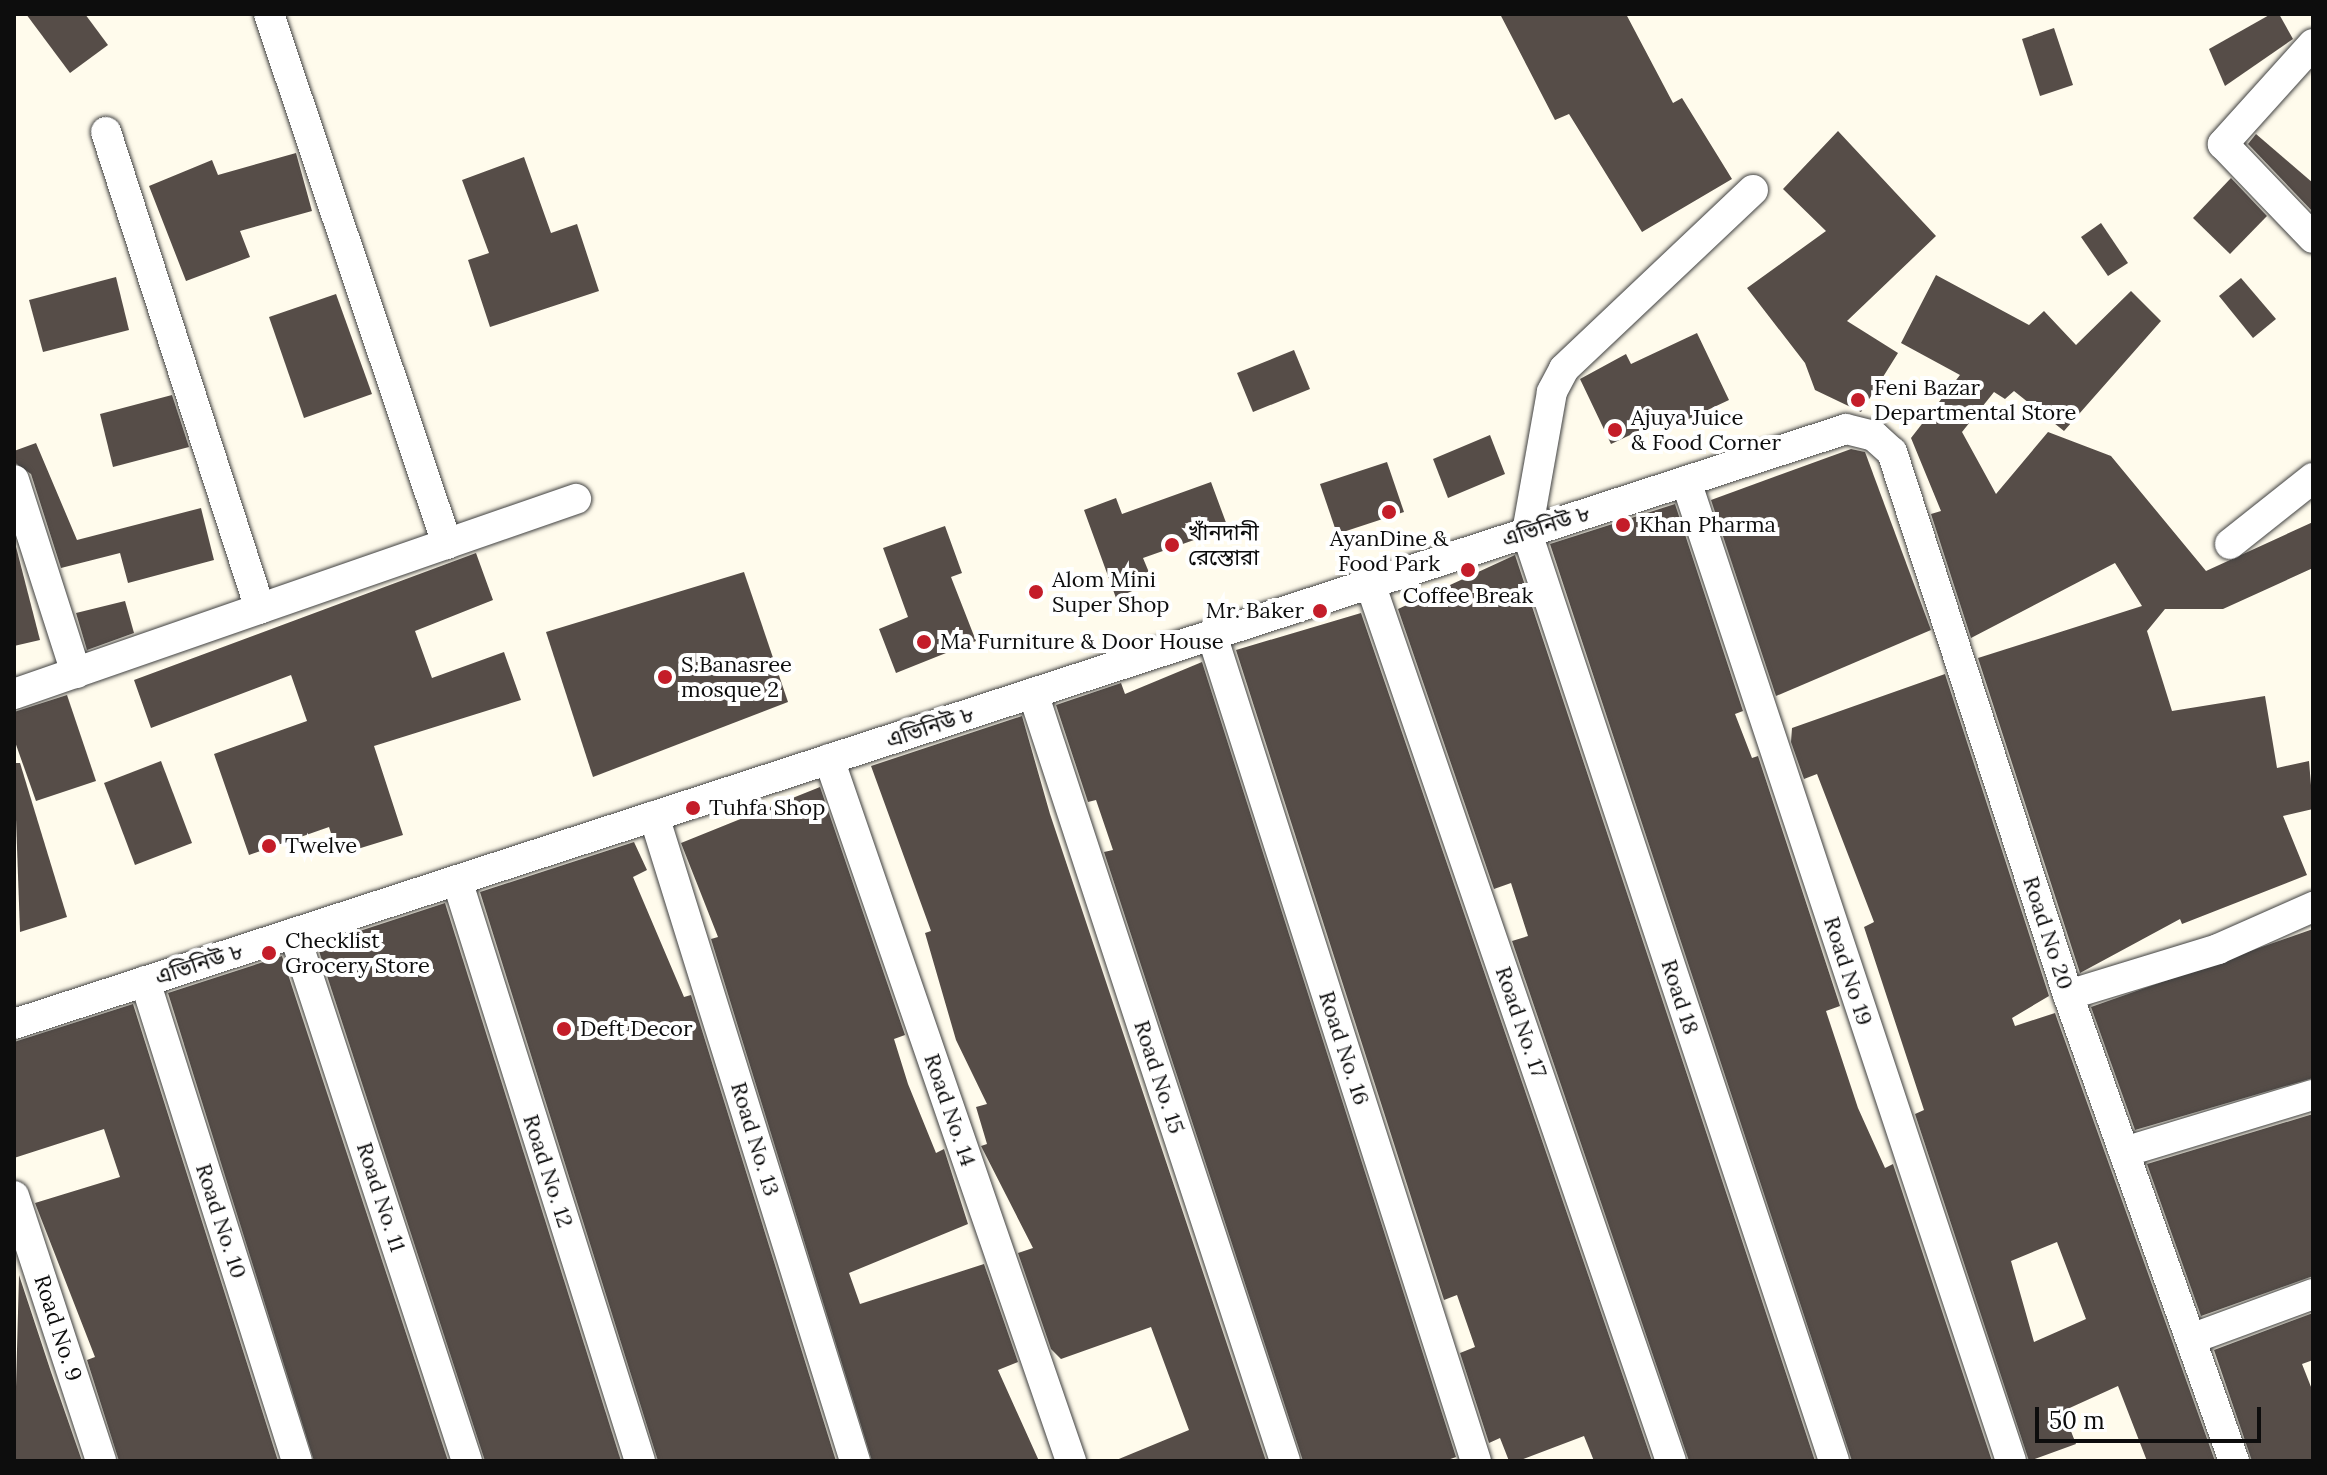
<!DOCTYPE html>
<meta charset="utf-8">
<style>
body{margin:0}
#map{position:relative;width:2327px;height:1475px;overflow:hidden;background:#fffbec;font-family:Lora,"Noto Sans Bengali",serif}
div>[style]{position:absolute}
.building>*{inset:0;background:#564d48}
.roads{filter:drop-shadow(0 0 2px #404040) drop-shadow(0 0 2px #404040)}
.minor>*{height:30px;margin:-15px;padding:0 15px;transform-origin:15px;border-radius:15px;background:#fff}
.dots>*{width:22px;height:22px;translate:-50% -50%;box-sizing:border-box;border:4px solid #fff;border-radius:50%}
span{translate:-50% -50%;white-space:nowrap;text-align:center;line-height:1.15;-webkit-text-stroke:8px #fff;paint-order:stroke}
.poi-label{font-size:22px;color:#0d0d0d}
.left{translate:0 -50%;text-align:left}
.right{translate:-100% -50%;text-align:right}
.street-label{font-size:22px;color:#0d0d0d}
.frame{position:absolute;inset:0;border:16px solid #0d0d0d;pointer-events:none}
.scale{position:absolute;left:2035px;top:1407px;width:226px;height:36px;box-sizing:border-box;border:4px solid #0d0d0d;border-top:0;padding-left:10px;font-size:24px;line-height:28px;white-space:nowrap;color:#0d0d0d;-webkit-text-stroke:6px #fff;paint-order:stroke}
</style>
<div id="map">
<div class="building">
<div style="clip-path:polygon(26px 14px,85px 14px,108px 45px,70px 73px)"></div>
<div style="clip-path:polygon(1500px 14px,1626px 14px,1673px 103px,1682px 98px,1732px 179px,1642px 232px,1569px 114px,1555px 120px)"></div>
<div style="clip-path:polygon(2271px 14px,2279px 14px,2293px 39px,2225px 86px,2209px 49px)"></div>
<div style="clip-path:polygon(2054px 28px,2073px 85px,2040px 96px,2022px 39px)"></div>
<div style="clip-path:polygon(1838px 131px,1936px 236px,1847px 321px,1898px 353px,1861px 412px,1815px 390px,1805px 363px,1747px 288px,1826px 231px,1783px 189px)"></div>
<div style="clip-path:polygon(2256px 134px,2313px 183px,2313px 212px,2248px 144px)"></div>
<div style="clip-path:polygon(296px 153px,312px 211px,240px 231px,250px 257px,186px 281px,149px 186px,212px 160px,218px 175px)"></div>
<div style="clip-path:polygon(524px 157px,551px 233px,577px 224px,599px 291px,490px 327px,468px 260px,489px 253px,462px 180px)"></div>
<div style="clip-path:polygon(2231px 178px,2267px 216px,2230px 254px,2193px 218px)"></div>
<div style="clip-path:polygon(2101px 223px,2128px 263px,2108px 276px,2081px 237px)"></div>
<div style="clip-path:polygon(1936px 275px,2029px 325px,2044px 311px,2076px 345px,2131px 291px,2161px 321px,2064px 431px,2014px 391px,2005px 399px,1994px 392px,1962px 432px,1996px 494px,2048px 432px,2111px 456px,2206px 571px,2313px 522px,2313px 568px,2223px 609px,2165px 609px,2147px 631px,2172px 711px,2265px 696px,2277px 768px,2309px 761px,2313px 809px,2283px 816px,2307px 875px,2182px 924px,2180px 919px,2080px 973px,1978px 658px,2142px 606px,2115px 563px,1971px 638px,1931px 514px,1941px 511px,1911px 438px,1960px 375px,1901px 343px)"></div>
<div style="clip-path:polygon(116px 277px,129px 330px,43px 352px,29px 300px)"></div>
<div style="clip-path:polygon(2241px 278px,2276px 319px,2253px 338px,2219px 296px)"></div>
<div style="clip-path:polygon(336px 294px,372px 394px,304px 418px,269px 317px)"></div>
<div style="clip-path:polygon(1697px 333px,1729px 400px,1682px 422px,1677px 413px,1611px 444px,1580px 379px,1626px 354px,1631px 364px)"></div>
<div style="clip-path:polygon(1294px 350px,1310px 389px,1253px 412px,1237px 373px)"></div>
<div style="clip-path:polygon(172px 395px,189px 447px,113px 467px,100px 414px)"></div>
<div style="clip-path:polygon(1490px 435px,1505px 474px,1448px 498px,1433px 459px)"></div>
<div style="clip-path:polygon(36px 443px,77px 540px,201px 508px,214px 560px,128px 583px,120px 553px,61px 568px,31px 474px,14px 462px,14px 451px)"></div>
<div style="clip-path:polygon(1851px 449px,1865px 452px,1931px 630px,1776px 696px,1711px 500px)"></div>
<div style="clip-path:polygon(1387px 462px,1404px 512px,1337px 534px,1320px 484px)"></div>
<div style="clip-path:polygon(1211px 482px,1228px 528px,1143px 558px,1153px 582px,1116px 598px,1084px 510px,1116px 498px,1122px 514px)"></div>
<div style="clip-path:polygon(1675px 504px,1743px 711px,1735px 714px,1752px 758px,1758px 756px,1840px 1006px,1826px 1011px,1858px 1108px,1885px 1168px,1893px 1164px,1992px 1461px,1852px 1461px,1550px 544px)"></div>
<div style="clip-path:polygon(945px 526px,962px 573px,951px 577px,976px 641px,896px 673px,879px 629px,908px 617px,883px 548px)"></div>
<div style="clip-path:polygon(14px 539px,40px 640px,14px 646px)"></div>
<div style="clip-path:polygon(476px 553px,493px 600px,415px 631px,432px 678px,504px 652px,521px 700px,374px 746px,403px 835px,338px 855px,329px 827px,249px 855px,214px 754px,307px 721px,291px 675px,151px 728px,134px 680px)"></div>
<div style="clip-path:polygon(1515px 555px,1815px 1461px,1689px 1461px,1512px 941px,1528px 936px,1511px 883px,1494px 889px,1398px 609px)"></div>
<div style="clip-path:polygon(744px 572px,788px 702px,593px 777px,546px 632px)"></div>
<div style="clip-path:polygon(125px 601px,134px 633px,87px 650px,76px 613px)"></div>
<div style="clip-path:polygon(1361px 613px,1652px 1461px,1594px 1461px,1584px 1436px,1518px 1461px,1509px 1461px,1500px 1438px,1489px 1443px,1460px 1353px,1475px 1347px,1457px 1295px,1444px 1300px,1236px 650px)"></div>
<div style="clip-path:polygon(1202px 662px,1456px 1457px,1445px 1461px,1303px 1461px,1104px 852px,1113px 850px,1096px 800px,1088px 802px,1056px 705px,1121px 683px,1125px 694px)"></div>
<div style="clip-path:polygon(evenodd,1945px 674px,2049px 996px,2012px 1018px,2015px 1026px,2055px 1013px,2215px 1461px,2147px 1461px,2118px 1386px,2063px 1411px,2076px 1444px,2029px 1461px,1915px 1114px,1924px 1110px,1864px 927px,1874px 922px,1817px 774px,1804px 779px,1791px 742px,1792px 728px,1945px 674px,2057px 1242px,2086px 1319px,2034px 1342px,2011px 1261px,2057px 1242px)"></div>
<div style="clip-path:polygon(67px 695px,96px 781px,36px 801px,14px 739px,14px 712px)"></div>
<div style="clip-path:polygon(1022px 716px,1050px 814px,1266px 1461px,1114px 1461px,1189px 1430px,1151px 1327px,1061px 1359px,1051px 1349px,1018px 1253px,1033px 1248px,981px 1146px,987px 1144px,976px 1107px,987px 1104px,956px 1040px,925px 933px,931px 931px,871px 766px)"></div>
<div style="clip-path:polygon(161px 761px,192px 843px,135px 865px,104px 783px)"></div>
<div style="clip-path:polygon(14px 763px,20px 763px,67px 917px,20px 932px)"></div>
<div style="clip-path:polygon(820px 787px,905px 1035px,894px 1039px,908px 1084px,936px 1153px,944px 1149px,968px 1224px,849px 1273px,860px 1304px,984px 1264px,1018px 1362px,998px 1370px,1039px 1461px,872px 1461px,711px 939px,718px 937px,681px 843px)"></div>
<div style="clip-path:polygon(634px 842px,647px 870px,633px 877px,684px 997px,691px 995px,836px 1461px,658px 1461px,480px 892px)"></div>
<div style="clip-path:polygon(445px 903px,621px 1461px,485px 1461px,317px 945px)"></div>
<div style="clip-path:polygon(2313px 929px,2313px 1078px,2135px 1130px,2091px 1007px)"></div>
<div style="clip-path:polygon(282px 956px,448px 1461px,314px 1461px,168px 993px)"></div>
<div style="clip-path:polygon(133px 1004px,278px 1461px,119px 1461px,87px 1360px,95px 1357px,35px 1203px,120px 1177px,104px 1129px,14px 1158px,14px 1042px)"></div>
<div style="clip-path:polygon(2313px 1114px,2313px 1276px,2201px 1316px,2147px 1164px)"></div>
<div style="clip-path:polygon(19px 1275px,51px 1372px,82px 1461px,14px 1461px)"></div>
<div style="clip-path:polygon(2313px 1313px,2313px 1360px,2302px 1364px,2313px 1392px,2313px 1461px,2252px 1461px,2214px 1350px)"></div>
</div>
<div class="roads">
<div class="minor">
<div style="left:269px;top:14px;width:559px;rotate:71.44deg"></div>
<div style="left:2313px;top:44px;width:135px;rotate:132deg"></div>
<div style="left:2223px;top:144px;width:130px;rotate:46.2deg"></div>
<div style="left:106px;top:132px;width:501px;rotate:72.11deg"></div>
<div style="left:1753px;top:190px;width:260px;rotate:136.6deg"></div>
<div style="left:1564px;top:369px;width:26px;rotate:118deg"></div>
<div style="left:1552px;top:392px;width:143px;rotate:100.1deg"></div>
<div style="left:1527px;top:533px;width:977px;rotate:71.69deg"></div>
<div style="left:14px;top:480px;width:203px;rotate:72.2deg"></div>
<div style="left:1686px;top:481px;width:1032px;rotate:71.65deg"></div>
<div style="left:2230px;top:544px;width:106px;rotate:-38.5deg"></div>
<div style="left:1370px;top:583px;width:928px;rotate:71.08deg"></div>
<div style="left:1212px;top:635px;width:867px;rotate:72.28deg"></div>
<div style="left:1033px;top:693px;width:808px;rotate:71.83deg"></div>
<div style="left:14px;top:694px;width:595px;rotate:-19.14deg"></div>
<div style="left:829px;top:759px;width:743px;rotate:70.98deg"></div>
<div style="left:654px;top:816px;width:676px;rotate:72.69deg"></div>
<div style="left:457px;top:880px;width:609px;rotate:72.52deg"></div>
<div style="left:294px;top:933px;width:556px;rotate:71.86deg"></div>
<div style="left:145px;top:981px;width:503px;rotate:72.43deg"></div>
<div style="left:2068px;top:995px;width:157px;rotate:-17deg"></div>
<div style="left:2218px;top:949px;width:104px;rotate:-23.9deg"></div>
<div style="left:14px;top:1024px;width:1926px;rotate:-17.99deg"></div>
<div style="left:1846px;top:429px;width:29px;rotate:14deg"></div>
<div style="left:1874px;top:436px;width:24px;rotate:42deg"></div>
<div style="left:1892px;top:452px;width:571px;rotate:72.04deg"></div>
<div style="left:2068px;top:995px;width:495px;rotate:70.4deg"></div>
<div style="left:2124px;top:1152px;width:197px;rotate:-16.8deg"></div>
<div style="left:14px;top:1196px;width:279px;rotate:71.8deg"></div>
<div style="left:2191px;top:1339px;width:130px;rotate:-20.2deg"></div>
</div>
</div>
<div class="dots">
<div style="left:1858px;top:400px;background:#c41d29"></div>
<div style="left:1615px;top:430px;background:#c41d29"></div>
<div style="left:1389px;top:512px;background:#c41d29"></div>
<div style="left:1623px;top:525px;background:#c41d29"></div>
<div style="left:1172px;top:545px;background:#c41d29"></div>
<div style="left:1468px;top:570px;background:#c41d29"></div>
<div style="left:1036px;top:592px;background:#c41d29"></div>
<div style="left:1320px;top:611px;background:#c41d29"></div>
<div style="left:924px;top:642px;background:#c41d29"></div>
<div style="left:665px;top:677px;background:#c41d29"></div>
<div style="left:693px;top:808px;background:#c41d29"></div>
<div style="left:269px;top:846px;background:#c41d29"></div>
<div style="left:269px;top:953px;background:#c41d29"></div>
<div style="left:564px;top:1029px;background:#c41d29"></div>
</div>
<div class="poi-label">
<span class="left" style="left:1874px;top:400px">Feni Bazar<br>Departmental Store</span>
<span class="left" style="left:1631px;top:430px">Ajuya Juice<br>&amp; Food Corner</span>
<span class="left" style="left:1639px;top:525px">Khan Pharma</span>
<span class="left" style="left:1188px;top:545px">খাঁনদানী<br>রেস্তোরা</span>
<span style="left:1389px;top:551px">AyanDine &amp;<br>Food Park</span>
<span class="left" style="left:1052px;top:592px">Alom Mini<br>Super Shop</span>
<span style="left:1468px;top:596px">Coffee Break</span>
<span class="right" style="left:1304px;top:611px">Mr. Baker</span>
<span class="left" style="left:940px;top:642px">Ma Furniture &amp; Door House</span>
<span class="left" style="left:681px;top:677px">S.Banasree<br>mosque 2</span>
<span class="left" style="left:709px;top:808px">Tuhfa Shop</span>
<span class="left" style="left:285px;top:846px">Twelve</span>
<span class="left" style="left:285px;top:953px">Checklist<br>Grocery Store</span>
<span class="left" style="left:580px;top:1029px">Deft Decor</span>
</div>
<div class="street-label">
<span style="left:1546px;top:526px;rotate:-18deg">এভিনিউ ৮</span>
<span style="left:930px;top:727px;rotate:-18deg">এভিনিউ ৮</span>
<span style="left:2048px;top:933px;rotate:72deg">Road No 20</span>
<span style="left:199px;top:964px;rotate:-18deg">এভিনিউ ৮</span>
<span style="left:1848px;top:971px;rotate:72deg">Road No 19</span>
<span style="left:1680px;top:997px;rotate:72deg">Road 18</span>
<span style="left:1521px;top:1022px;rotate:71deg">Road No. 17</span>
<span style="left:1344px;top:1048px;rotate:72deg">Road No. 16</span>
<span style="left:1159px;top:1077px;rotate:72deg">Road No. 15</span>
<span style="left:950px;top:1110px;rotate:71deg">Road No. 14</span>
<span style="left:755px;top:1139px;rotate:73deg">Road No. 13</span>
<span style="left:548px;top:1171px;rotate:72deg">Road No. 12</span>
<span style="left:381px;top:1197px;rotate:72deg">Road No. 11</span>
<span style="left:221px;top:1221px;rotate:72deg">Road No. 10</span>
<span style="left:58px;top:1328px;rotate:72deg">Road No. 9</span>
</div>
<div class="frame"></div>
<div class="scale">50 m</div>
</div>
